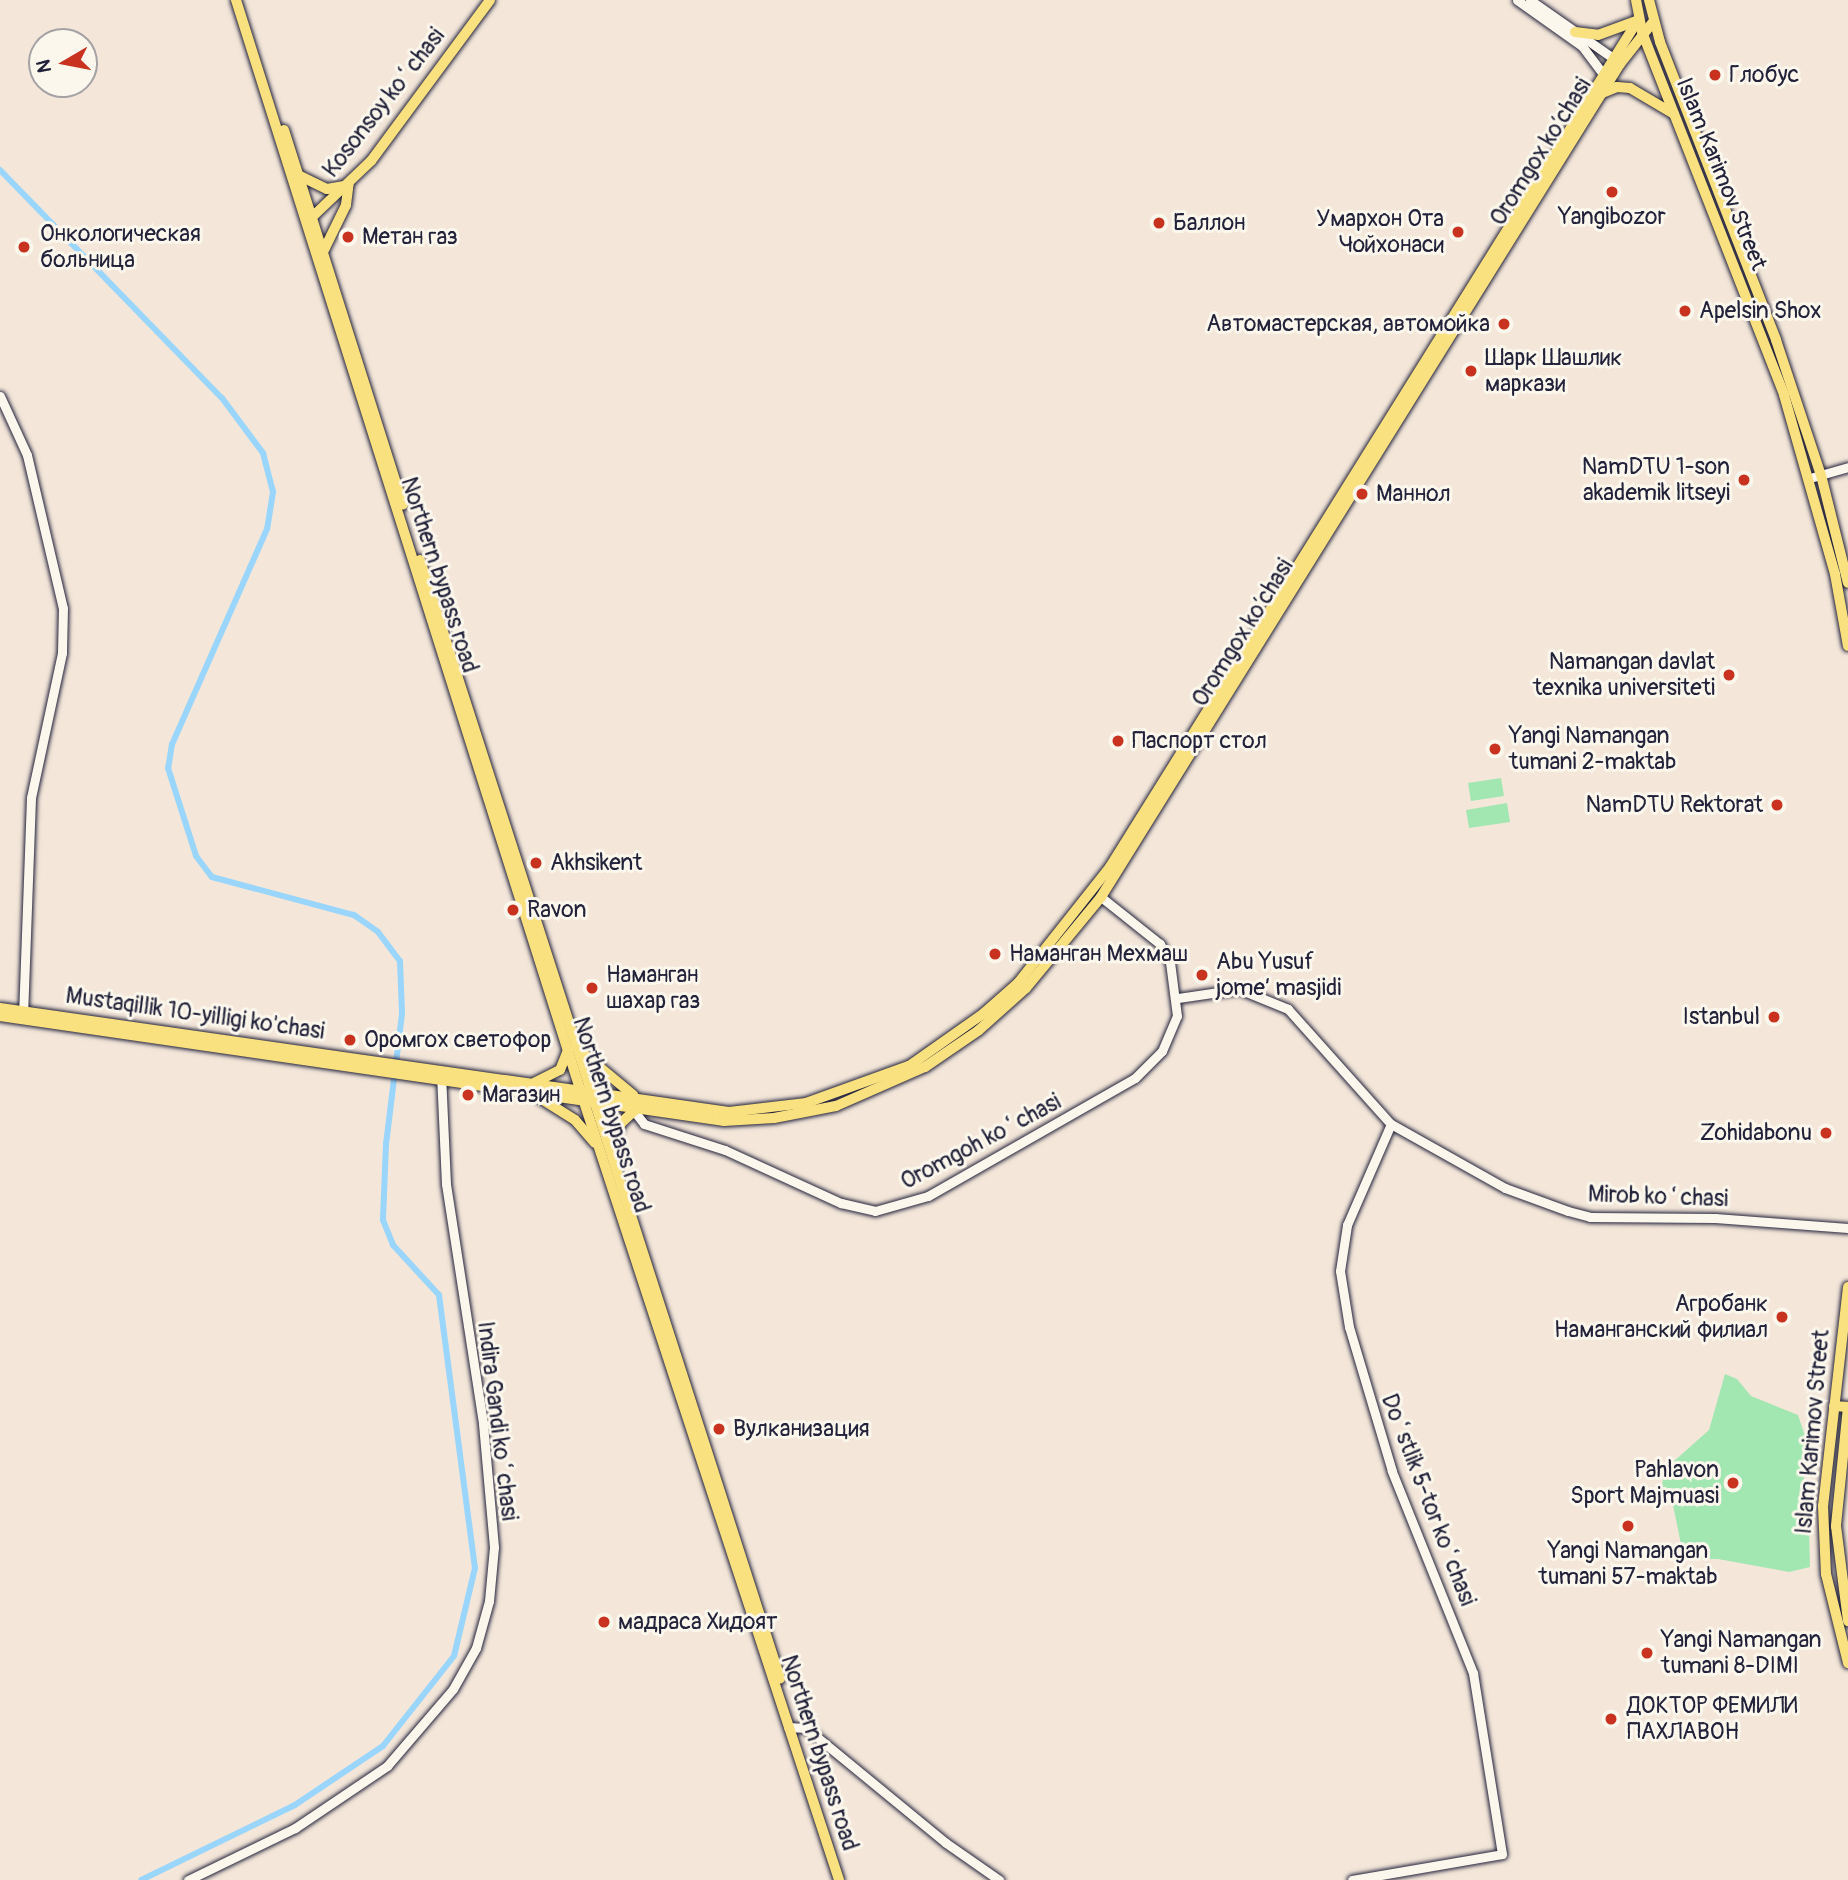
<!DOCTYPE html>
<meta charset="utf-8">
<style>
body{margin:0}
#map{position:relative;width:1848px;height:1880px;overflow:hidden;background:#f4e7da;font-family:Pangolin,sans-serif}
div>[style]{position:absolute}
.green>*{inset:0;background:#a2e6b1}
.canal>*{height:6px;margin:-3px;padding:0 3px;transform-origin:3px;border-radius:3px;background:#9ad5fb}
.roads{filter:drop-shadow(0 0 2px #22223b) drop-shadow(0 0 2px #22223b)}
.minor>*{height:9px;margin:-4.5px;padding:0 4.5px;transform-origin:4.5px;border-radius:4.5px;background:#fbf7ec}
.major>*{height:10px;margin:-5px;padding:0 5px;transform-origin:5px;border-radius:5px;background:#fae180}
.dots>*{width:19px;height:19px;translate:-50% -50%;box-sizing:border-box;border:4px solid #fbf7ec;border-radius:50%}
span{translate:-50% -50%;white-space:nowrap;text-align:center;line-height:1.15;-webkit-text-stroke:6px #fbf7ec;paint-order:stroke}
.poi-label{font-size:23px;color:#22223b}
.left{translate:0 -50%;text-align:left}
.right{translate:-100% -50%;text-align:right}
.street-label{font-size:23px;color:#22223b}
.north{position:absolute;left:28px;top:28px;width:70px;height:70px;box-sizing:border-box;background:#fbf7ec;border:2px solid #a4a2a5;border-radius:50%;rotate:260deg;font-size:19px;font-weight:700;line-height:28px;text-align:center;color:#22223b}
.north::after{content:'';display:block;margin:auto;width:24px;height:32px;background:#c8321e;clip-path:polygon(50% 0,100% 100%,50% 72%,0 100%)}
</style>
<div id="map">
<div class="green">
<div style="clip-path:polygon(1501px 778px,1504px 796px,1471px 801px,1468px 783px)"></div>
<div style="clip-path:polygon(1507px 803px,1510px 822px,1469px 828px,1466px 810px)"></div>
<div style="clip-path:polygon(1725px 1374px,1737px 1379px,1751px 1396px,1798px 1415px,1806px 1439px,1802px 1509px,1809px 1527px,1810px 1567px,1789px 1572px,1718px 1559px,1684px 1559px,1673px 1505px,1662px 1496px,1663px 1471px,1709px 1430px)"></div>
</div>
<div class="canal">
<div style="left:0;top:170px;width:318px;rotate:45.8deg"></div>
<div style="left:222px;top:398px;width:69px;rotate:53.3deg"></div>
<div style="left:263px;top:453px;width:40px;rotate:75.6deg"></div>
<div style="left:273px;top:492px;width:37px;rotate:99deg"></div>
<div style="left:267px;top:529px;width:235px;rotate:113.8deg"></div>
<div style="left:172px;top:744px;width:24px;rotate:99deg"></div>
<div style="left:168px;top:768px;width:92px;rotate:72.3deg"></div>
<div style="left:196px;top:856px;width:26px;rotate:53deg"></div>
<div style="left:212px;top:877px;width:147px;rotate:15deg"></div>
<div style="left:354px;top:915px;width:29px;rotate:35deg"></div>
<div style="left:378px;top:932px;width:36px;rotate:53deg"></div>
<div style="left:400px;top:961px;width:53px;rotate:87.8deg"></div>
<div style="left:402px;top:1014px;width:131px;rotate:97deg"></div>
<div style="left:386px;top:1144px;width:76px;rotate:92.3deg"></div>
<div style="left:383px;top:1220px;width:27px;rotate:68deg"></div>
<div style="left:393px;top:1245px;width:68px;rotate:47.4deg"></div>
<div style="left:439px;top:1295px;width:275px;rotate:82.5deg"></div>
<div style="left:475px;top:1568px;width:90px;rotate:103.4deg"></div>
<div style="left:454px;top:1656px;width:115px;rotate:128.3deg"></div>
<div style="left:383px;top:1746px;width:106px;rotate:146.2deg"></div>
<div style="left:295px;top:1805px;width:171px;rotate:154deg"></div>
</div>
<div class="roads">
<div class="minor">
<div style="left:1517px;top:0;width:80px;rotate:35.3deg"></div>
<div style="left:1582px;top:46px;width:35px;rotate:53deg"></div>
<div style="left:1530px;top:0;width:106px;rotate:35deg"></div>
<div style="left:0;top:396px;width:65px;rotate:65.4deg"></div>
<div style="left:27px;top:455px;width:157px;rotate:76.8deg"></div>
<div style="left:63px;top:608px;width:45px;rotate:91.3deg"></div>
<div style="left:62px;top:653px;width:148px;rotate:102.1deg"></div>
<div style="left:31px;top:798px;width:219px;rotate:92.1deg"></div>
<div style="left:1810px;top:478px;width:40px;rotate:-16deg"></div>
<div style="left:1178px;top:998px;width:62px;rotate:-8.4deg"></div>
<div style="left:1239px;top:989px;width:53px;rotate:22.2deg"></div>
<div style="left:1288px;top:1009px;width:154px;rotate:48.2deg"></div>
<div style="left:1391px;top:1124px;width:131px;rotate:29.3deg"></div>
<div style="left:1505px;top:1188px;width:67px;rotate:20.1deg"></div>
<div style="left:1568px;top:1211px;width:23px;rotate:15deg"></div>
<div style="left:1590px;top:1217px;width:125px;rotate:0.5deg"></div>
<div style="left:1715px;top:1218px;width:133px;rotate:4.3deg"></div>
<div style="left:634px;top:1111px;width:16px;rotate:52deg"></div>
<div style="left:644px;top:1124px;width:85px;rotate:17.8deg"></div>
<div style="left:725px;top:1150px;width:128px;rotate:24.6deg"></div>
<div style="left:841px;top:1203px;width:35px;rotate:13deg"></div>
<div style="left:875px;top:1211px;width:55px;rotate:-15.8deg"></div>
<div style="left:928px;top:1196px;width:238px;rotate:-29.7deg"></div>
<div style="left:1135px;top:1078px;width:38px;rotate:-45deg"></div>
<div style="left:1162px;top:1051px;width:38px;rotate:-67deg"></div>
<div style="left:1177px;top:1016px;width:54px;rotate:-97.4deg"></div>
<div style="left:1170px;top:962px;width:21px;rotate:-119deg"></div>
<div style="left:1160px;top:944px;width:75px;rotate:-141.5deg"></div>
<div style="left:788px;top:1727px;width:18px;rotate:3deg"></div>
<div style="left:806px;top:1728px;width:181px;rotate:39.4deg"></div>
<div style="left:946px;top:1843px;width:65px;rotate:34.9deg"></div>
<div style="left:188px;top:1880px;width:119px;rotate:-25.9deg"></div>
<div style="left:295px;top:1828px;width:111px;rotate:-34deg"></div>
<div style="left:387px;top:1766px;width:101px;rotate:-49.4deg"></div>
<div style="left:453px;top:1689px;width:47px;rotate:-60.7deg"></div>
<div style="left:476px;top:1648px;width:49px;rotate:-74.5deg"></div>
<div style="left:489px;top:1601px;width:54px;rotate:-84.7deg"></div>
<div style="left:494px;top:1547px;width:124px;rotate:-95.1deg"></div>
<div style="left:483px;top:1423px;width:242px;rotate:-98.8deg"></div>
<div style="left:446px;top:1184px;width:110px;rotate:-92.6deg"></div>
<div style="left:1352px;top:1880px;width:152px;rotate:-9.8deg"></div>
<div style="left:1502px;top:1854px;width:183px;rotate:-99.1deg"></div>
<div style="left:1473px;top:1673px;width:218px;rotate:-111.9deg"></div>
<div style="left:1392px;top:1471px;width:150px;rotate:-106.6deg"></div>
<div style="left:1349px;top:1327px;width:57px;rotate:-99.1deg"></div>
<div style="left:1340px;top:1271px;width:47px;rotate:-81.3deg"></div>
<div style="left:1347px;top:1225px;width:110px;rotate:-66.5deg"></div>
</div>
<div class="major">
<div style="left:236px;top:0;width:1156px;rotate:72.47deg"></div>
<div style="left:584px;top:1102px;width:819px;rotate:71.85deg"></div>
<div style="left:1636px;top:0;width:33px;rotate:79deg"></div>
<div style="left:1642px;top:32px;width:390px;rotate:68.6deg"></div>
<div style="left:1784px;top:395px;width:186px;rotate:74.1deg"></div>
<div style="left:1835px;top:574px;width:73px;rotate:79.8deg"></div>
<div style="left:1649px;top:0;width:43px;rotate:75.3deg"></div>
<div style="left:1660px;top:42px;width:320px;rotate:68.7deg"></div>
<div style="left:1776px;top:340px;width:142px;rotate:71.6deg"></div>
<div style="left:1821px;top:475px;width:111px;rotate:76deg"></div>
<div style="left:1575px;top:32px;width:23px;rotate:7deg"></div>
<div style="left:1598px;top:35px;width:40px;rotate:-20.2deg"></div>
<div style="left:1602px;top:93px;width:16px;rotate:-22deg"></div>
<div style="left:1617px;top:87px;width:13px;rotate:4deg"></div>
<div style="left:1630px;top:88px;width:51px;rotate:30.6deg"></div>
<div style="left:284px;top:130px;width:393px;rotate:72.4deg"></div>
<div style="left:298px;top:175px;width:32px;rotate:26deg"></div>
<div style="left:327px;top:189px;width:22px;rotate:-10deg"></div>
<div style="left:309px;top:220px;width:86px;rotate:-43.6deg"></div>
<div style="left:371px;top:161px;width:200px;rotate:-53.5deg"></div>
<div style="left:324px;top:250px;width:50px;rotate:-63.9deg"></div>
<div style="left:346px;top:205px;width:17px;rotate:-83deg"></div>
<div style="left:420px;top:560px;width:1175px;rotate:72.15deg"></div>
<div style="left:0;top:1008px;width:736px;rotate:8.12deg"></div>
<div style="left:729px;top:1112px;width:78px;rotate:-6.7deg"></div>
<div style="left:806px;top:1103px;width:109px;rotate:-19.8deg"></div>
<div style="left:909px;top:1066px;width:92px;rotate:-35.2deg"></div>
<div style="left:984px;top:1013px;width:45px;rotate:-41.4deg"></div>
<div style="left:1018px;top:983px;width:148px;rotate:-51.6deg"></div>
<div style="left:1110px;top:867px;width:998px;rotate:-58.06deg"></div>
<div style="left:0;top:1016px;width:732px;rotate:8.25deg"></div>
<div style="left:724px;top:1121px;width:50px;rotate:-3.4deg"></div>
<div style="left:774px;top:1118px;width:63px;rotate:-11deg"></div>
<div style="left:836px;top:1106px;width:97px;rotate:-23.7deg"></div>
<div style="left:925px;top:1067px;width:65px;rotate:-34.4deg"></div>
<div style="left:979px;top:1030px;width:63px;rotate:-41.8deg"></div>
<div style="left:1026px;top:988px;width:118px;rotate:-50.5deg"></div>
<div style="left:1101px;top:897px;width:981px;rotate:-58.08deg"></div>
<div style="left:1620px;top:64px;width:53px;rotate:-51.8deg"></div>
<div style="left:578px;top:1049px;width:72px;rotate:39.9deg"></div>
<div style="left:534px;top:1083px;width:29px;rotate:-27deg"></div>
<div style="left:560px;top:1070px;width:22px;rotate:-68deg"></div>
<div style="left:540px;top:1098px;width:41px;rotate:32.2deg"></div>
<div style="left:575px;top:1120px;width:30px;rotate:49deg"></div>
<div style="left:610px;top:1144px;width:24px;rotate:-62deg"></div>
<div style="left:621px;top:1123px;width:18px;rotate:-43deg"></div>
<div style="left:1848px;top:1287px;width:220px;rotate:96.5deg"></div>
<div style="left:1823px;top:1506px;width:68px;rotate:87.5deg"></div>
<div style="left:1826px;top:1574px;width:92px;rotate:76.1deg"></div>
<div style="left:1834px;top:1406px;width:14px;rotate:4deg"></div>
<div style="left:1848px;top:1407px;width:120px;rotate:95.8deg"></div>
<div style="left:1836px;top:1526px;width:96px;rotate:82.8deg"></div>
</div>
</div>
<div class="dots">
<div style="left:1715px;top:75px;background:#c8321e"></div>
<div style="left:1612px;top:192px;background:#c8321e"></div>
<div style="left:1159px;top:223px;background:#c8321e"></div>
<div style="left:1458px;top:232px;background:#c8321e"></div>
<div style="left:348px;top:237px;background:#c8321e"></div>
<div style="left:24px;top:247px;background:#c8321e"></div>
<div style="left:1685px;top:311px;background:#c8321e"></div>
<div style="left:1504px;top:324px;background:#c8321e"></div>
<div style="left:1471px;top:371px;background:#c8321e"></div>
<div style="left:1744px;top:480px;background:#c8321e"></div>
<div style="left:1362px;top:494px;background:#c8321e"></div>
<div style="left:1729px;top:675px;background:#c8321e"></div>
<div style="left:1118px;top:741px;background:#c8321e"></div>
<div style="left:1495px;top:749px;background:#c8321e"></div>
<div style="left:1777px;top:805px;background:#c8321e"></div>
<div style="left:536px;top:863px;background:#c8321e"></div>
<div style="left:513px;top:910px;background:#c8321e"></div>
<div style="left:995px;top:954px;background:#c8321e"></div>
<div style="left:1202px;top:975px;background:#c8321e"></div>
<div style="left:592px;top:988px;background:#c8321e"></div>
<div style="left:1774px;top:1017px;background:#c8321e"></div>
<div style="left:350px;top:1040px;background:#c8321e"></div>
<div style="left:468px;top:1095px;background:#c8321e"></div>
<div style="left:1826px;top:1133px;background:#c8321e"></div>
<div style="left:1782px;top:1317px;background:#c8321e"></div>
<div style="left:719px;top:1429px;background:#c8321e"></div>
<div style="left:1733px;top:1483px;background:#c8321e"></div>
<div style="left:1628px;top:1526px;background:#c8321e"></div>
<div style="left:604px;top:1622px;background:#c8321e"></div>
<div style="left:1647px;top:1653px;background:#c8321e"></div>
<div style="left:1611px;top:1719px;background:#c8321e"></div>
</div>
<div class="poi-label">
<span class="left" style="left:1729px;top:75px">Глобус</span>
<span style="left:1612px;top:217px">Yangibozor</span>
<span class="right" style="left:1444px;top:232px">Умархон Ота<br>Чойхонаси</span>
<span class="left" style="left:1173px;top:223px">Баллон</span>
<span class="left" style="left:40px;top:247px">Онкологическая<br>больница</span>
<span class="left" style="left:362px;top:237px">Метан газ</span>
<span class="left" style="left:1699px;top:311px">Apelsin Shox</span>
<span class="right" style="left:1490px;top:324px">Автомастерская, автомойка</span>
<span class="left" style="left:1485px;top:371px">Шарк Шашлик<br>маркази</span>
<span class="right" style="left:1730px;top:480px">NamDTU 1-son<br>akademik litseyi</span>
<span class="left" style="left:1376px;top:494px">Маннол</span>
<span class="right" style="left:1715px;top:675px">Namangan davlat<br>texnika universiteti</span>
<span class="left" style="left:1509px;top:749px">Yangi Namangan<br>tumani 2-maktab</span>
<span class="left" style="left:1132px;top:741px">Паспорт стол</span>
<span class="right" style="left:1763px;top:805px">NamDTU Rektorat</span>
<span class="left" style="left:550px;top:863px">Akhsikent</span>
<span class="left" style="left:527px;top:910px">Ravon</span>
<span class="left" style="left:1009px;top:954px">Наманган Мехмаш</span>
<span class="left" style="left:1216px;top:975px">Abu Yusuf<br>jome’ masjidi</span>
<span class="left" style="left:606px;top:988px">Наманган<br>шахар газ</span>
<span class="right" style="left:1760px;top:1017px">Istanbul</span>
<span class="left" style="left:364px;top:1040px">Оромгох светофор</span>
<span class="left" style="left:482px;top:1095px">Магазин</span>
<span class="right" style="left:1812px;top:1133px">Zohidabonu</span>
<span class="right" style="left:1768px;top:1317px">Агробанк<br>Наманганский филиал</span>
<span class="left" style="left:733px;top:1429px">Вулканизация</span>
<span class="right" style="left:1719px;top:1483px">Pahlavon<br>Sport Majmuasi</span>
<span style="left:1628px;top:1564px">Yangi Namangan<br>tumani 57-maktab</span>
<span class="left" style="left:618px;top:1622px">мадраса Хидоят</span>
<span class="left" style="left:1661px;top:1653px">Yangi Namangan<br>tumani 8-DIMI</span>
<span class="left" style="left:1627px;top:1719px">ДОКТОР ФЕМИЛИ<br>ПАХЛАВОН</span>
</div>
<div class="street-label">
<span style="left:384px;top:103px;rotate:-52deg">Kosonsoy koʻchasi</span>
<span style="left:1541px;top:152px;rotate:-58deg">Oromgox ko‘chasi</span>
<span style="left:1721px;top:174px;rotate:68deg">Islam Karimov Street</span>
<span style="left:439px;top:575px;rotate:72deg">Northern bypass road</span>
<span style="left:1243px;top:633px;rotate:-58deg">Oromgox ko‘chasi</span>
<span style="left:195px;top:1014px;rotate:8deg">Mustaqillik 10-yilligi ko'chasi</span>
<span style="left:611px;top:1115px;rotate:72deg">Northern bypass road</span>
<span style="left:981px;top:1142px;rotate:-28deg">Oromgoh koʻchasi</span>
<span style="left:1658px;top:1197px;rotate:2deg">Mirob koʻchasi</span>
<span style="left:497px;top:1421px;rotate:83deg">Indira Gandi koʻchasi</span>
<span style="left:1813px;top:1432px;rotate:-85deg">Islam Karimov Street</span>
<span style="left:1428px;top:1500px;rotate:69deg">Doʻstlik 5-tor koʻchasi</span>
<span style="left:819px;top:1753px;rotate:72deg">Northern bypass road</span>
</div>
<div class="north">N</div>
</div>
